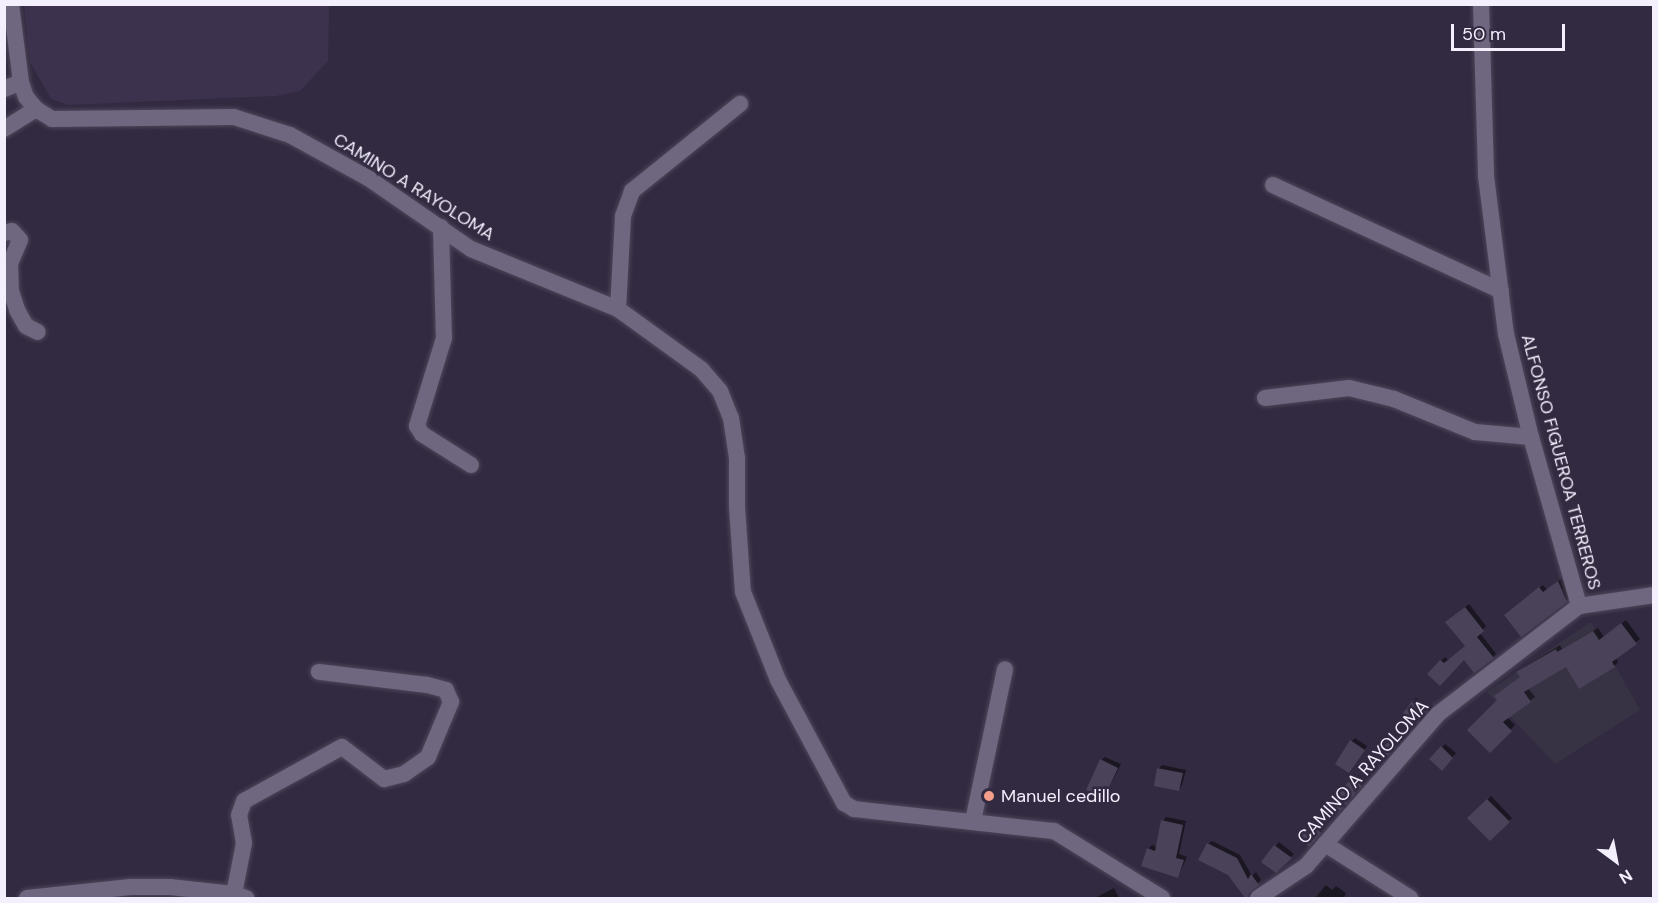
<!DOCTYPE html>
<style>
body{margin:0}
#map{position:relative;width:1658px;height:903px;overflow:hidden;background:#322a40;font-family:"DM Sans",sans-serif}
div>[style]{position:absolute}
.built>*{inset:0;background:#3d324e}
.education>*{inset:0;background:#383344}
.shadow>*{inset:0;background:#0007}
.building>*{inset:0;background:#4a4259}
.roads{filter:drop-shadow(0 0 2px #4e475a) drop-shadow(0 0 2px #4e475a)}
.minor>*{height:16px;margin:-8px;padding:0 8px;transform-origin:8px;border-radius:8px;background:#6f667f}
.dots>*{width:16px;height:16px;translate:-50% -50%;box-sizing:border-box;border:3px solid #322a40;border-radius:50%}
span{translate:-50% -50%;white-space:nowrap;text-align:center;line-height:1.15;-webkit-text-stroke:5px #322a40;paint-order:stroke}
.street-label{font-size:18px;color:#f3effd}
.poi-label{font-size:18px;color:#f3effd}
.left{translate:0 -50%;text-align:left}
.frame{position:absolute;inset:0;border:6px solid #f3effd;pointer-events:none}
.north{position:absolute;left:1586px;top:831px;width:60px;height:60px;-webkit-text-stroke:4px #322a40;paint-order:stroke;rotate:148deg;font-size:16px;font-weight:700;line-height:24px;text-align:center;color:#f3effd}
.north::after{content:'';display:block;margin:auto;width:21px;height:27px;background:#f3effd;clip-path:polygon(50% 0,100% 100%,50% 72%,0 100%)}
.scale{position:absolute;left:1451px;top:24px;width:114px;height:27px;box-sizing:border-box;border:3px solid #f3effd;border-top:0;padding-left:8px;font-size:18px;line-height:21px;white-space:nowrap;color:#f3effd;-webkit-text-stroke:4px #322a40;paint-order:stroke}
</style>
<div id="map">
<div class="built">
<div style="clip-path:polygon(24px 5px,329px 5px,328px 61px,300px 91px,276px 96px,68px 105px,51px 99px,30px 62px)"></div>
</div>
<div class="education">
<div style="clip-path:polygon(1591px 622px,1640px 710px,1555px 764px,1487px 692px)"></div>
</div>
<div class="shadow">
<div style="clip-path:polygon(1562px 578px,1570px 597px,1566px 601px,1509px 612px,1543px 585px,1547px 590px)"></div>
<div style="clip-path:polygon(1469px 604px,1486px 626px,1480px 633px,1496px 654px,1493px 657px,1464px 658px,1429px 674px,1445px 657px,1448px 660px,1466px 646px,1451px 618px)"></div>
<div style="clip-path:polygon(1626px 620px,1640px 639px,1616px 658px,1618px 662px,1614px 666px,1567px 665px,1528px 688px,1535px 697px,1507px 717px,1515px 725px,1490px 751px,1521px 677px,1518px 672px,1523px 668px,1560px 645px,1562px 649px,1598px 628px,1604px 637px)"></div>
<div style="clip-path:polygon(1416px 698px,1429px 707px,1414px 723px,1413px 702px)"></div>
<div style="clip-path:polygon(1355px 738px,1367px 746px,1349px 772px,1352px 741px)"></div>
<div style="clip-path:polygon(1445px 744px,1456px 753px,1442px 769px,1431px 759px)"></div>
<div style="clip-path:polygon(1105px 757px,1121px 764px,1104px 797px,1101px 760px)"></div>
<div style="clip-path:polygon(1162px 765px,1186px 770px,1182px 785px,1179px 789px,1158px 769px)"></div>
<div style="clip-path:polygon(1358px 775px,1364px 781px,1341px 808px,1330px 805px)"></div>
<div style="clip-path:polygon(1491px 796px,1512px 818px,1490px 839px,1469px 818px)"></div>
<div style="clip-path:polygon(1166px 817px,1186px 821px,1179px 854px,1187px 857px,1178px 877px,1148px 849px,1152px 845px,1157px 847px,1163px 821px)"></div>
<div style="clip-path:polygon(1318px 822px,1324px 828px,1309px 844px,1302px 837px)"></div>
<div style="clip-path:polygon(1212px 841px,1240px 855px,1252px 876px,1256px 872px,1261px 880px,1251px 889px,1208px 844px)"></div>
<div style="clip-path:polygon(1279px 842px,1294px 854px,1276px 871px,1263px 861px)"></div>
<div style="clip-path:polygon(1326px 885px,1332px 890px,1336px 886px,1346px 893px,1344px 898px,1315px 898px)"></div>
<div style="clip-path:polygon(1114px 888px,1119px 898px,1095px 898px)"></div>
</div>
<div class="building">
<div style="clip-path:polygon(1558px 581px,1567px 602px,1521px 637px,1504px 615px,1539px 587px,1543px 592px)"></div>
<div style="clip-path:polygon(1465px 607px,1484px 631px,1477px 637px,1494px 658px,1474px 673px,1464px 660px,1440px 686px,1427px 674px,1440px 660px,1444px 663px,1465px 646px,1445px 622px)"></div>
<div style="clip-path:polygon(1621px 623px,1637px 644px,1612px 662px,1615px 667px,1579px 689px,1566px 667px,1524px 692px,1531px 702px,1503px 722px,1512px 731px,1490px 753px,1467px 730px,1497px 700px,1494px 696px,1520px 677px,1516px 672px,1556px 649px,1557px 652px,1593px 631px,1599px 640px)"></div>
<div style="clip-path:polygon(1412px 701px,1426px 712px,1414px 725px,1401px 716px)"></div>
<div style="clip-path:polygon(1350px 740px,1365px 750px,1349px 773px,1335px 764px)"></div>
<div style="clip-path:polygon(1390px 741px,1395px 748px,1383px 761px,1376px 752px)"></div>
<div style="clip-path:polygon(1441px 746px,1453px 758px,1442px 771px,1429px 759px)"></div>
<div style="clip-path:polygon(1100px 759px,1118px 768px,1104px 798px,1086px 790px)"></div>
<div style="clip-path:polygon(1157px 768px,1183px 773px,1179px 791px,1154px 786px)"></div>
<div style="clip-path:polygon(1353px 777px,1362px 786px,1337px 814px,1327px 805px)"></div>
<div style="clip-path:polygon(1487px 799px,1510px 822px,1490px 841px,1467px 818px)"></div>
<div style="clip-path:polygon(1161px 820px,1183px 825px,1176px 858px,1184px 860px,1178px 878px,1141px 866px,1147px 848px,1155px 851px)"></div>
<div style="clip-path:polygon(1313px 824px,1321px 833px,1309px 847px,1300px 837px)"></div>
<div style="clip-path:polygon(1207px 843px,1237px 858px,1248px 879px,1251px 874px,1259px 885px,1249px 893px,1248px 897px,1245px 898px,1228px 875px,1198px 860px)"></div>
<div style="clip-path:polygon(1274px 845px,1292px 858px,1276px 873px,1261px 862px)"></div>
</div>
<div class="roads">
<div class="minor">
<div style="left:11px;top:4px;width:79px;rotate:82.7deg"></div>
<div style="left:21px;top:82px;width:16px;rotate:72deg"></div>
<div style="left:26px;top:97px;width:16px;rotate:50deg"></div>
<div style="left:36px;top:109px;width:19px;rotate:32deg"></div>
<div style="left:52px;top:119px;width:182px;rotate:-0.6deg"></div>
<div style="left:234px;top:117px;width:59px;rotate:17.8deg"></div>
<div style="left:290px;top:135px;width:89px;rotate:28.9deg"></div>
<div style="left:368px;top:178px;width:125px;rotate:34.6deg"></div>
<div style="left:471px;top:249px;width:159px;rotate:22.2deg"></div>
<div style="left:618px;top:309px;width:102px;rotate:35.9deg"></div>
<div style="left:701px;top:369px;width:29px;rotate:49deg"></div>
<div style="left:720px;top:391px;width:29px;rotate:68deg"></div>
<div style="left:731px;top:418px;width:40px;rotate:81.5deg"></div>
<div style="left:737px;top:458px;width:49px;rotate:90deg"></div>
<div style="left:737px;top:507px;width:85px;rotate:86deg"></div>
<div style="left:743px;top:592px;width:95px;rotate:68.3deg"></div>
<div style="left:778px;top:680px;width:140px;rotate:61.8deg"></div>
<div style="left:844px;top:803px;width:12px;rotate:31deg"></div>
<div style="left:854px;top:809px;width:201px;rotate:6.3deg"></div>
<div style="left:1054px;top:831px;width:127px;rotate:31.8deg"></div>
<div style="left:1481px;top:4px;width:172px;rotate:88.3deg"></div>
<div style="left:1486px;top:176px;width:159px;rotate:82.8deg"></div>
<div style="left:1506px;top:334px;width:106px;rotate:76.4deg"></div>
<div style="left:1531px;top:437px;width:176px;rotate:74.1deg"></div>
<div style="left:4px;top:89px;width:18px;rotate:-22deg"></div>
<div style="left:4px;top:129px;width:38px;rotate:-32deg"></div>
<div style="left:1273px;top:185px;width:251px;rotate:24.9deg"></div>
<div style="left:441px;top:227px;width:111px;rotate:88.5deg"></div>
<div style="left:444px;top:338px;width:92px;rotate:107.1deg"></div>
<div style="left:417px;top:426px;width:9px;rotate:58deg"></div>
<div style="left:422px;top:434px;width:58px;rotate:32.3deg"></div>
<div style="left:4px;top:233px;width:8px;rotate:-14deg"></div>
<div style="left:12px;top:231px;width:12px;rotate:48deg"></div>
<div style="left:20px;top:240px;width:25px;rotate:113deg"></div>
<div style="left:10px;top:263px;width:28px;rotate:88deg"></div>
<div style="left:11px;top:291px;width:20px;rotate:72deg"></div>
<div style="left:17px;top:310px;width:18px;rotate:61deg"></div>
<div style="left:26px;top:326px;width:13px;rotate:27deg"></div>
<div style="left:618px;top:309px;width:93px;rotate:-86.9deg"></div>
<div style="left:623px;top:216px;width:27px;rotate:-70deg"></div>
<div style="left:632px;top:191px;width:139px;rotate:-38.9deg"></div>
<div style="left:1265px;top:398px;width:85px;rotate:-6.8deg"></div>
<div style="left:1349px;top:388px;width:46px;rotate:13.7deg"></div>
<div style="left:1394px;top:399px;width:87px;rotate:22.2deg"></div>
<div style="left:1475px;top:432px;width:56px;rotate:5.1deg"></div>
<div style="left:973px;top:821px;width:155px;rotate:-78.1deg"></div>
<div style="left:1325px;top:844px;width:101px;rotate:32.4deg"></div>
<div style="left:234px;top:894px;width:52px;rotate:-78.9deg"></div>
<div style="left:244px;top:843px;width:28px;rotate:-100deg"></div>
<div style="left:239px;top:815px;width:15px;rotate:-70deg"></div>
<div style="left:244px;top:801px;width:112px;rotate:-28.9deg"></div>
<div style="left:342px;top:747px;width:53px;rotate:37.3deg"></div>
<div style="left:384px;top:779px;width:21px;rotate:-14deg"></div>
<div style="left:404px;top:774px;width:29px;rotate:-35deg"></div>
<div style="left:428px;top:757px;width:60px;rotate:-67.3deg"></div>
<div style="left:451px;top:702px;width:13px;rotate:-113deg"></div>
<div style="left:446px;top:690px;width:20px;rotate:-165deg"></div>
<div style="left:427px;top:685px;width:109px;rotate:-173.1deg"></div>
<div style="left:27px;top:898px;width:104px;rotate:-6.1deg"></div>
<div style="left:130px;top:887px;width:40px"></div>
<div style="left:170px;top:887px;width:64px;rotate:6.2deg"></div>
<div style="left:234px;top:894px;width:13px;rotate:18deg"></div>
<div style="left:1258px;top:898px;width:58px;rotate:-33.7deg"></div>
<div style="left:1306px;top:866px;width:201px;rotate:-49deg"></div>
<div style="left:1438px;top:714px;width:178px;rotate:-37.5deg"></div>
<div style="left:1579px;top:606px;width:76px;rotate:-8.3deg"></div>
</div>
</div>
<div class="dots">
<div style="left:989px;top:796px;background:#f49d8b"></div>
</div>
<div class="street-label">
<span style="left:414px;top:187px;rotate:32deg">CAMINO A RAYOLOMA</span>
<span style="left:1561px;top:462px;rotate:75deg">ALFONSO FIGUEROA TERREROS</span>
<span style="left:1363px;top:772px;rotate:-48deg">CAMINO A RAYOLOMA</span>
</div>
<div class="poi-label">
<span class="left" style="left:1001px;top:796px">Manuel cedillo</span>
</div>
<div class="frame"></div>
<div class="north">N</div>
<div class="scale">50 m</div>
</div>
